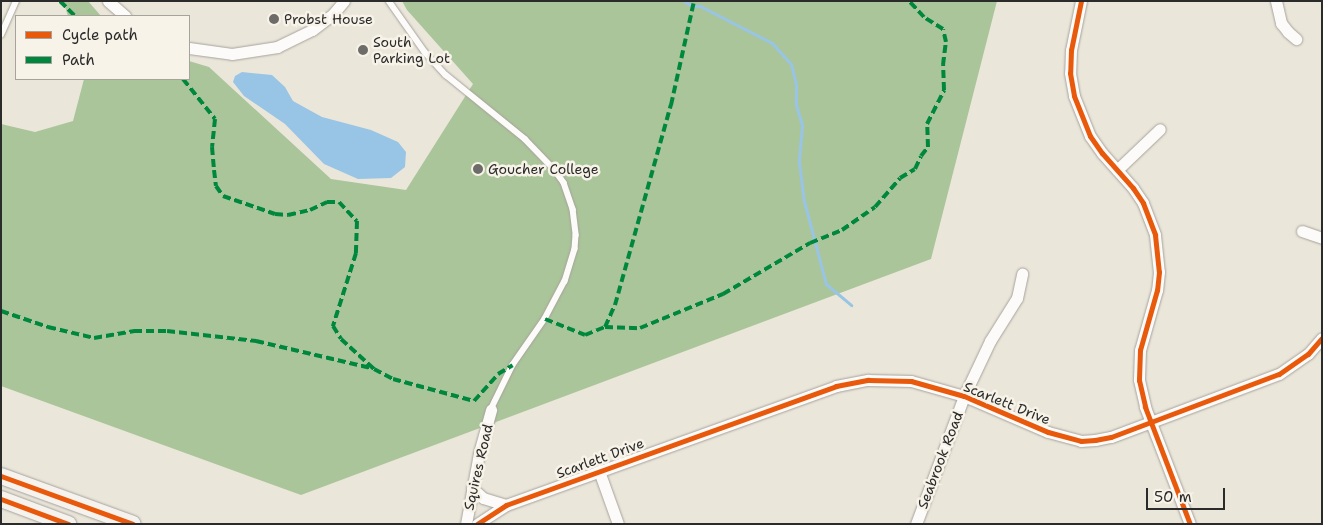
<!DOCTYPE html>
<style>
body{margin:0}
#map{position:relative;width:1323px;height:525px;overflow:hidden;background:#ebe6da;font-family:"Shantell Sans",sans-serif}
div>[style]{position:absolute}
.forest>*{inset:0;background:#abc59a}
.water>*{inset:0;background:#98c5e5}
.stream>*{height:3px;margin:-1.5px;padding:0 1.5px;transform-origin:1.5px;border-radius:1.5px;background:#98c5e5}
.roads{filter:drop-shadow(0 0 1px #a6a39c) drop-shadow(0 0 1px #a6a39c)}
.lane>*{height:5.5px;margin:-2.75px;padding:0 2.75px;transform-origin:2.75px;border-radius:2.75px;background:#fcfbf9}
.street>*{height:11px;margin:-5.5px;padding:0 5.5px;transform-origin:5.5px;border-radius:5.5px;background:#fcfbf9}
.secondary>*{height:16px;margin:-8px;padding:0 8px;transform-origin:8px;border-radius:8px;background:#f6f3ef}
.quiet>*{height:4px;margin-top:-2px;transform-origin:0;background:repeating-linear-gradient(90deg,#00873e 0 8px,transparent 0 12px)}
.cycleway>*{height:5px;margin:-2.5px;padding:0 2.5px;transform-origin:2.5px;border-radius:2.5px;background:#e8590c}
.dots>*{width:14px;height:14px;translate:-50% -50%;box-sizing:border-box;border:2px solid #f7f3e8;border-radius:50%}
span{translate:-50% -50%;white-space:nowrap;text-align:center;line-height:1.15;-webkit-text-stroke:5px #f7f3e8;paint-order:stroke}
.poi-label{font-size:14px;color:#2b2b2b}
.left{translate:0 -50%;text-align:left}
.street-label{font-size:14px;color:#2b2b2b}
.frame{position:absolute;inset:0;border:2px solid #2b2b2b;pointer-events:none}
.legend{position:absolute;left:15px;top:15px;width:175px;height:65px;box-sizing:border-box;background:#f7f3e8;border:1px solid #a5a39c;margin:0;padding:6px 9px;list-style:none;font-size:15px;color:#2b2b2b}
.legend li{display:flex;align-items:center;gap:10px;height:25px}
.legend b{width:25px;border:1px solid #a5a39c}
.scale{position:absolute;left:1146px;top:488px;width:79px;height:22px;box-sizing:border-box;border:2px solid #2b2b2b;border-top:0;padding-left:6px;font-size:15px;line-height:18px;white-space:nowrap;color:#2b2b2b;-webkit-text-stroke:4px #f7f3e8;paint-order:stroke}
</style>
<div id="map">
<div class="forest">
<div style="clip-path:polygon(63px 1px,88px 1px,101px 16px,68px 16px)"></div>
<div style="clip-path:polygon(402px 1px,997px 1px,931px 259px,301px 495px,1px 386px,1px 124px,35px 132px,73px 121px,84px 79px,189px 79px,189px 61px,209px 67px,331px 179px,406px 190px,473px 84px,407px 10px)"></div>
</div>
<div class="water">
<div style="clip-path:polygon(242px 72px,272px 75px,285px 87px,293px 101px,322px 117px,371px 130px,398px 142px,406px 152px,405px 167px,391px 178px,358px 179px,324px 164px,285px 124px,244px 96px,233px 82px,235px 76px)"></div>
</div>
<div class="stream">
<div style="left:684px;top:1px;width:9px;rotate:32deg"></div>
<div style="left:692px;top:6px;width:8px"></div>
<div style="left:700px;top:6px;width:81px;rotate:27.2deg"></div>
<div style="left:772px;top:43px;width:28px;rotate:48deg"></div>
<div style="left:791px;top:64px;width:21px;rotate:76deg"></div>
<div style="left:796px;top:84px;width:21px;rotate:90deg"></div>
<div style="left:796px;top:105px;width:21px;rotate:73deg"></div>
<div style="left:802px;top:125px;width:37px;rotate:95deg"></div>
<div style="left:799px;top:162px;width:39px;rotate:83deg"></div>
<div style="left:804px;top:201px;width:86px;rotate:75.2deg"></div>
<div style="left:826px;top:284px;width:33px;rotate:40deg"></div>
</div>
<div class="roads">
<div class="lane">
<div style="left:389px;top:1px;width:62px;rotate:54.8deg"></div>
<div style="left:425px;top:52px;width:31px;rotate:48deg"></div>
<div style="left:446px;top:75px;width:102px;rotate:39deg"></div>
<div style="left:525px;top:139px;width:42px;rotate:46deg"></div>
<div style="left:554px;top:169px;width:17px;rotate:54deg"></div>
<div style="left:564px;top:183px;width:28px;rotate:71deg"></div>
<div style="left:573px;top:209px;width:26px;rotate:83deg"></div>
<div style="left:576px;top:235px;width:14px;rotate:94deg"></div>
<div style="left:575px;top:249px;width:34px;rotate:107deg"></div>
<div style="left:565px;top:281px;width:43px;rotate:117.8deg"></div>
<div style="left:545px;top:319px;width:56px;rotate:124.8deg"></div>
<div style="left:513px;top:365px;width:50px;rotate:116.1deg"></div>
<div style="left:1px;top:35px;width:37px;rotate:-66deg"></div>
</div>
<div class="street">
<div style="left:108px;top:1px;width:23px;rotate:41deg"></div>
<div style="left:1081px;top:1px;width:50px;rotate:101.5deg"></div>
<div style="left:1071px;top:50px;width:23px;rotate:92deg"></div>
<div style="left:1070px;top:73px;width:23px;rotate:80deg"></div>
<div style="left:1074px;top:96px;width:43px;rotate:68.2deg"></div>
<div style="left:1090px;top:136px;width:21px;rotate:55deg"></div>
<div style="left:1102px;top:153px;width:47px;rotate:48.5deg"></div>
<div style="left:1133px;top:188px;width:18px;rotate:56deg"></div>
<div style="left:1143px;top:203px;width:34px;rotate:69deg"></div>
<div style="left:1155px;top:235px;width:37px;rotate:84deg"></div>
<div style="left:1159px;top:272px;width:18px;rotate:96deg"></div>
<div style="left:1157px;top:290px;width:62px;rotate:105.8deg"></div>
<div style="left:1140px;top:350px;width:30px;rotate:92deg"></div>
<div style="left:1139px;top:380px;width:28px;rotate:77deg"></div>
<div style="left:1145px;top:407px;width:125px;rotate:69deg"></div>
<div style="left:1276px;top:1px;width:23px;rotate:77deg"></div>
<div style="left:1281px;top:23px;width:11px;rotate:52deg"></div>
<div style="left:1288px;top:32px;width:11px;rotate:41deg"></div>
<div style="left:189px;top:48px;width:43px;rotate:7.9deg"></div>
<div style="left:232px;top:54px;width:46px;rotate:-8.8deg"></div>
<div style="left:277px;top:47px;width:39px;rotate:-26deg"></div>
<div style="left:312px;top:30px;width:26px;rotate:-37deg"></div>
<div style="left:333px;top:14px;width:17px;rotate:-50deg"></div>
<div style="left:1117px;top:170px;width:59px;rotate:-43.6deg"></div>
<div style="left:1302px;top:231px;width:21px;rotate:19deg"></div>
<div style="left:599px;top:471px;width:56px;rotate:70.3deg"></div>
<div style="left:472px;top:488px;width:15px;rotate:42deg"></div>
<div style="left:483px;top:498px;width:24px;rotate:17deg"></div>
<div style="left:466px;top:524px;width:72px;rotate:-79.6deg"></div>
<div style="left:479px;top:453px;width:45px;rotate:-74.4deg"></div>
<div style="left:477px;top:524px;width:35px;rotate:-33deg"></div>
<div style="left:506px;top:505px;width:351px;rotate:-19.8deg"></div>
<div style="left:836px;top:386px;width:33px;rotate:-11deg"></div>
<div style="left:868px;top:380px;width:43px;rotate:1.3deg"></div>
<div style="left:911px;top:381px;width:55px;rotate:15.8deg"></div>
<div style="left:964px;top:396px;width:91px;rotate:23.2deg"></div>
<div style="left:1048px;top:432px;width:34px;rotate:15deg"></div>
<div style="left:1081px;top:441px;width:14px;rotate:-4deg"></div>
<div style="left:1095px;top:440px;width:16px;rotate:-11deg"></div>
<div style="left:1111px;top:437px;width:179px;rotate:-20.6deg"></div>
<div style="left:1279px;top:374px;width:35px;rotate:-35deg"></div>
<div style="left:1308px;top:354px;width:21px;rotate:-49deg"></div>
<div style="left:916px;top:524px;width:137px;rotate:-69.4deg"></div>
<div style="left:964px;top:396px;width:61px;rotate:-64.7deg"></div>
<div style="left:990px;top:341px;width:51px;rotate:-57.9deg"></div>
<div style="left:1017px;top:298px;width:25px;rotate:-78deg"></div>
</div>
<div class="secondary">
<div style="left:1px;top:476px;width:140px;rotate:20deg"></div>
<div style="left:1px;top:499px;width:72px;rotate:20.5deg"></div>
</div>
</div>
<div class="quiet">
<div style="left:60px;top:1px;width:21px;rotate:45deg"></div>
<div style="left:183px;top:79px;width:51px;rotate:51.3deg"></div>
<div style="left:215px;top:119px;width:28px;rotate:96deg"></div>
<div style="left:212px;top:147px;width:23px;rotate:85deg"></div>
<div style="left:214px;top:170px;width:16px;rotate:83deg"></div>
<div style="left:216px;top:186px;width:12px;rotate:55deg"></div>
<div style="left:223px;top:196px;width:55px;rotate:19.1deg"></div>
<div style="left:275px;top:214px;width:13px;rotate:4deg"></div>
<div style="left:288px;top:215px;width:23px;rotate:-13deg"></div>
<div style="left:310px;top:210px;width:19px;rotate:-25deg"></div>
<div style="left:327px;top:202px;width:12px"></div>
<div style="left:339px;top:202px;width:26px;rotate:47deg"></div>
<div style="left:357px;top:221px;width:32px;rotate:92deg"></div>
<div style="left:356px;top:253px;width:77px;rotate:107.5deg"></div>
<div style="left:333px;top:326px;width:15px;rotate:58deg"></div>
<div style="left:341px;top:339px;width:45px;rotate:42.3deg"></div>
<div style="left:374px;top:369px;width:21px;rotate:28deg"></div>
<div style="left:393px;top:379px;width:84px;rotate:15.2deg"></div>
<div style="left:474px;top:401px;width:36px;rotate:-48deg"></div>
<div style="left:498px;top:374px;width:17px;rotate:-31deg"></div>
<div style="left:1px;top:311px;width:50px;rotate:18.8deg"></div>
<div style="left:48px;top:327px;width:47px;rotate:13.4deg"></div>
<div style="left:94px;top:338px;width:41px;rotate:-9.9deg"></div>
<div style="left:134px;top:331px;width:33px"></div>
<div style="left:167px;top:331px;width:90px;rotate:6.4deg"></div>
<div style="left:256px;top:341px;width:118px;rotate:13.2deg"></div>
<div style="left:545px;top:319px;width:43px;rotate:21.8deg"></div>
<div style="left:585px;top:335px;width:22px;rotate:-22deg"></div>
<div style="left:605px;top:327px;width:35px;rotate:2deg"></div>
<div style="left:640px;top:328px;width:90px;rotate:-22.3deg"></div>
<div style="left:723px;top:294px;width:101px;rotate:-30.4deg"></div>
<div style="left:810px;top:243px;width:35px;rotate:-22deg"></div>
<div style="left:842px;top:230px;width:40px;rotate:-34.9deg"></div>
<div style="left:875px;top:207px;width:38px;rotate:-49deg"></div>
<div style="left:900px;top:178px;width:17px;rotate:-31deg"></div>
<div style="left:915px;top:169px;width:14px;rotate:-65deg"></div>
<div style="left:921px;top:156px;width:11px;rotate:-52deg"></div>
<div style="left:928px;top:147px;width:23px;rotate:-92deg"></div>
<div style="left:927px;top:124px;width:38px;rotate:-63deg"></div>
<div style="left:944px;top:90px;width:25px;rotate:-92deg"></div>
<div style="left:943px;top:65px;width:23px;rotate:-83deg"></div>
<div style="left:946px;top:42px;width:13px;rotate:-103deg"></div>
<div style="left:943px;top:29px;width:22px;rotate:-148deg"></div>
<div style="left:924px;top:17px;width:22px;rotate:-133deg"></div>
<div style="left:605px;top:327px;width:24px;rotate:-66deg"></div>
<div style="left:615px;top:305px;width:208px;rotate:-74.4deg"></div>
<div style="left:671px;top:105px;width:107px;rotate:-77.5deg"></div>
</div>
<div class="cycleway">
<div style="left:1081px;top:1px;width:50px;rotate:101.5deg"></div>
<div style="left:1071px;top:50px;width:23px;rotate:92deg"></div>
<div style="left:1070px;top:73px;width:23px;rotate:80deg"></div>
<div style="left:1074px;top:96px;width:43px;rotate:68.2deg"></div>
<div style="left:1090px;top:136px;width:21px;rotate:55deg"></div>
<div style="left:1102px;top:153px;width:47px;rotate:48.5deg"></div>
<div style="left:1133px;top:188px;width:18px;rotate:56deg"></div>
<div style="left:1143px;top:203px;width:34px;rotate:69deg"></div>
<div style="left:1155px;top:235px;width:37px;rotate:84deg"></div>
<div style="left:1159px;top:272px;width:18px;rotate:96deg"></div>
<div style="left:1157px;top:290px;width:62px;rotate:105.8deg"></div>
<div style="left:1140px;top:350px;width:30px;rotate:92deg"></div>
<div style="left:1139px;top:380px;width:28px;rotate:77deg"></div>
<div style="left:1145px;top:407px;width:125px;rotate:69deg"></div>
<div style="left:1px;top:476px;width:140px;rotate:20deg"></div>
<div style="left:1px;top:499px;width:72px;rotate:20.5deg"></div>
<div style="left:477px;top:524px;width:35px;rotate:-33deg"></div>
<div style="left:506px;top:505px;width:351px;rotate:-19.8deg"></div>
<div style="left:836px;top:386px;width:33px;rotate:-11deg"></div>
<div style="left:868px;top:380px;width:43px;rotate:1.3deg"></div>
<div style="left:911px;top:381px;width:55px;rotate:15.8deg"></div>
<div style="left:964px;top:396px;width:91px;rotate:23.2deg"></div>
<div style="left:1048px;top:432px;width:34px;rotate:15deg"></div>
<div style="left:1081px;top:441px;width:14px;rotate:-4deg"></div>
<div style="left:1095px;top:440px;width:16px;rotate:-11deg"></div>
<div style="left:1111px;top:437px;width:179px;rotate:-20.6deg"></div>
<div style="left:1279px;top:374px;width:35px;rotate:-35deg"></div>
<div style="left:1308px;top:354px;width:21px;rotate:-49deg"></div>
</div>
<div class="dots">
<div style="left:274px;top:19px;background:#6e6c68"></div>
<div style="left:363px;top:50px;background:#6e6c68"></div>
<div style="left:478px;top:169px;background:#6e6c68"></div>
</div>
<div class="poi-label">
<span class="left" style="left:284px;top:19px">Probst House</span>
<span class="left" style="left:373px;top:50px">South<br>Parking Lot</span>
<span class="left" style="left:488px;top:169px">Goucher College</span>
</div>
<div class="street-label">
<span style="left:1007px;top:403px;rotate:22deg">Scarlett Drive</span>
<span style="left:600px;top:458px;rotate:-20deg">Scarlett Drive</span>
<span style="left:940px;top:460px;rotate:-69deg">Seabrook Road</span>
<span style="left:478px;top:467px;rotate:-77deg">Squires Road</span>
</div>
<div class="frame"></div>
<ul class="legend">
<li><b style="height:6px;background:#e8590c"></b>Cycle path</li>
<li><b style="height:6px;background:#00873e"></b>Path</li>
</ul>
<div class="scale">50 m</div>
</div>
